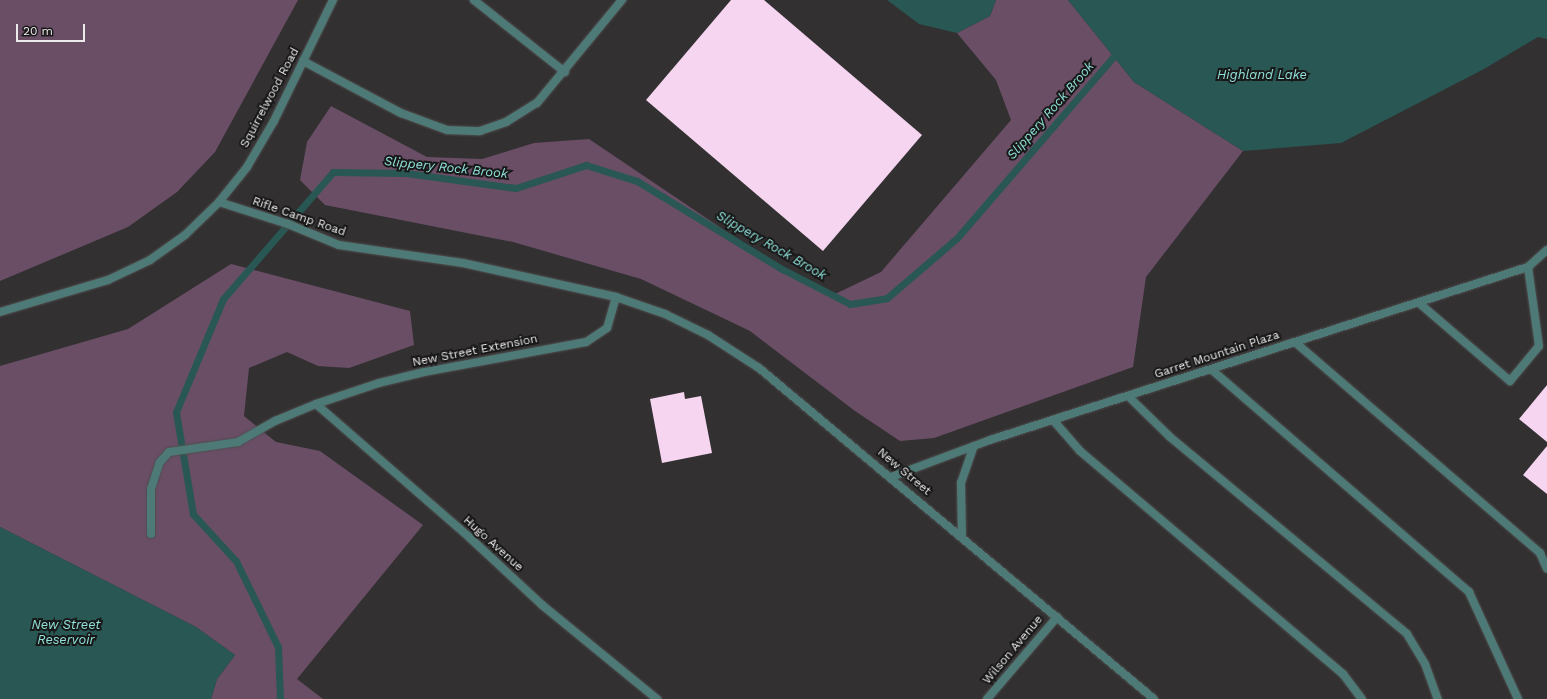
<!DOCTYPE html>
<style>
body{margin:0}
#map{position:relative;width:1547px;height:699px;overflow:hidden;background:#323031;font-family:"Work Sans",sans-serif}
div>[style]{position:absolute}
.forest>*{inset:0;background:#6a4e66}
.water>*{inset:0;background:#295753}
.stream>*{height:7px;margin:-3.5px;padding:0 3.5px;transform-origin:3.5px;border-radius:3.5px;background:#295753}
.building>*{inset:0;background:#f6d5f0}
.roads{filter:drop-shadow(0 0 1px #504e4f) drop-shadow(0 0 1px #504e4f)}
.service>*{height:8px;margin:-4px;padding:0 4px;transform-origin:4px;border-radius:4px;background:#4d7a76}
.minor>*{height:8px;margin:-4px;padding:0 4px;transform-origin:4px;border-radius:4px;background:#4d7a76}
.tertiary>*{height:8px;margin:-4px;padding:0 4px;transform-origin:4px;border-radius:4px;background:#4d7a76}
span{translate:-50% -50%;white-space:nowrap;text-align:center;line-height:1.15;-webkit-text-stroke:4px #191819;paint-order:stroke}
.street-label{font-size:12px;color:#ebe9ea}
.water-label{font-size:13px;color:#8fe1d9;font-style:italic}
.scale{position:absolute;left:16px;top:24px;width:69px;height:18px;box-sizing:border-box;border:2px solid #ebe9ea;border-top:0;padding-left:5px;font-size:12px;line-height:14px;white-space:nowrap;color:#ebe9ea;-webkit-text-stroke:3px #191819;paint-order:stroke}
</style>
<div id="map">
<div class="forest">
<div style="clip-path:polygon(0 0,298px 0,215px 152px,177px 192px,128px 227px,0 281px)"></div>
<div style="clip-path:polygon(996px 0,1068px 0,1134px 82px,1243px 151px,1146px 277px,1133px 367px,934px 438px,900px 441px,855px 411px,750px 331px,641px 279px,513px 242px,325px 205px,300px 180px,307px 142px,331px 106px,427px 157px,482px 159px,534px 143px,589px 139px,782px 269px,833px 295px,881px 272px,1011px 120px,996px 80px,957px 33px,990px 16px)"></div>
<div style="clip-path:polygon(231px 264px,410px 311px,414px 345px,349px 368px,318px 366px,287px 352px,249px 368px,244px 416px,276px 442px,320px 451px,423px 525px,297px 679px,323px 699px,211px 699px,217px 679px,235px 655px,196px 627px,0 527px,0 366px,128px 329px)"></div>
</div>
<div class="water">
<div style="clip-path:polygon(887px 0,996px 0,990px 16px,957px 33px,919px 24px)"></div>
<div style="clip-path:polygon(1068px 0,1547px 0,1547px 39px,1538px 37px,1484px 69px,1341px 143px,1243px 151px,1134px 82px)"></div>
<div style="clip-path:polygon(0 527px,196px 627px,235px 655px,217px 679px,211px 699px,0 699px)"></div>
</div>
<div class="stream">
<div style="left:280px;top:699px;width:52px;rotate:-92.2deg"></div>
<div style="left:278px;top:647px;width:96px;rotate:-116deg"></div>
<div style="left:236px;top:561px;width:64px;rotate:-132.5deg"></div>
<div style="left:193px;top:514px;width:103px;rotate:-99.5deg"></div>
<div style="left:176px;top:412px;width:122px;rotate:-67.4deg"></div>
<div style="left:223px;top:299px;width:168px;rotate:-49.1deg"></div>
<div style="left:333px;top:172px;width:73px;rotate:0.8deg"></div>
<div style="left:406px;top:173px;width:111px;rotate:7.8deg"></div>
<div style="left:516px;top:188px;width:74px;rotate:-18.2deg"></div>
<div style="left:586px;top:165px;width:53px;rotate:17.4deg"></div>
<div style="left:637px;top:181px;width:170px;rotate:31.3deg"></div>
<div style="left:782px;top:269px;width:76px;rotate:27.2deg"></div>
<div style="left:850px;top:304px;width:37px;rotate:-9deg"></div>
<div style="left:887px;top:298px;width:92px;rotate:-40.6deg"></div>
<div style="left:957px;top:238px;width:239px;rotate:-49.2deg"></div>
</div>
<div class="building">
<div style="clip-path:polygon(731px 0,764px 0,922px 135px,823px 251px,646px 100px)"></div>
<div style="clip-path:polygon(1547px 385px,1547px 442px,1519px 419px)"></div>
<div style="clip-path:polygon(684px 392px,685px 399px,701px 396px,712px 453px,662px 463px,650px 399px)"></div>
<div style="clip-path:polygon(1547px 446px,1547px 494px,1523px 475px)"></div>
</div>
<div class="roads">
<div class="service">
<div style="left:474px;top:0;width:116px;rotate:38.4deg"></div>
<div style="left:1419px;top:303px;width:120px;rotate:40.6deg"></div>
<div style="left:1510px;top:381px;width:45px;rotate:-50.4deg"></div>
<div style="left:1539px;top:346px;width:80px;rotate:-97.9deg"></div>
<div style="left:1296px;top:343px;width:322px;rotate:40.7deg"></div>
<div style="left:1540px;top:553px;width:17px;rotate:66deg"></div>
<div style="left:1212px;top:370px;width:340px;rotate:40.8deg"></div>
<div style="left:1469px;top:592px;width:118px;rotate:65.4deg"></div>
<div style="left:1128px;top:396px;width:59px;rotate:44.3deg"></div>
<div style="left:1170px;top:437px;width:308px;rotate:39.7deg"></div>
<div style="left:1407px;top:634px;width:35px;rotate:59deg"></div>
<div style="left:1425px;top:664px;width:37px;rotate:70deg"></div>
<div style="left:1053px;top:420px;width:41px;rotate:48.9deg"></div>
<div style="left:1080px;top:451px;width:345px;rotate:40.3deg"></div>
<div style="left:1343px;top:674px;width:31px;rotate:53deg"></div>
<div style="left:151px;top:534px;width:45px;rotate:-90deg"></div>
<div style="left:151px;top:489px;width:28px;rotate:-72deg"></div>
<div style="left:160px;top:462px;width:13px;rotate:-48deg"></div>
<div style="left:169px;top:452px;width:70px;rotate:-8.2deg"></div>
<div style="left:238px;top:442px;width:43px;rotate:-29.6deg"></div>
<div style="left:275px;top:421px;width:44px;rotate:-22.5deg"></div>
</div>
<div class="minor">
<div style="left:303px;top:61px;width:111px;rotate:28deg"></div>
<div style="left:401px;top:113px;width:49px;rotate:20.3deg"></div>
<div style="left:447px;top:130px;width:33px;rotate:2deg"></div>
<div style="left:480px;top:131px;width:28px;rotate:-19deg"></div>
<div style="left:506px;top:122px;width:36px;rotate:-32deg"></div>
<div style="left:537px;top:103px;width:134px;rotate:-50.5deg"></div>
<div style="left:616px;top:297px;width:32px;rotate:106deg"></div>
<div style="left:607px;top:328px;width:25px;rotate:146deg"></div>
<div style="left:586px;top:342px;width:165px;rotate:169.5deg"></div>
<div style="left:424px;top:372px;width:46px;rotate:166.3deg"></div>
<div style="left:379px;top:383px;width:66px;rotate:161.6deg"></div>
<div style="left:316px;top:404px;width:204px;rotate:41deg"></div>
<div style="left:470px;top:538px;width:98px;rotate:42.9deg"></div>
<div style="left:542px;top:605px;width:149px;rotate:39.3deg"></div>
<div style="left:891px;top:477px;width:106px;rotate:-20.5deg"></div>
<div style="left:990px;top:440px;width:565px;rotate:-17.83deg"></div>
<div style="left:1528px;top:267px;width:25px;rotate:-42deg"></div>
<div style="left:962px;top:536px;width:53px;rotate:-91.1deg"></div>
<div style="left:961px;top:483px;width:39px;rotate:-71deg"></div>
<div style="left:987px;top:699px;width:108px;rotate:-49.5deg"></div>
</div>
<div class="tertiary">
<div style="left:219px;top:202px;width:72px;rotate:17.7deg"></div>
<div style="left:288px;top:224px;width:55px;rotate:22.4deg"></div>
<div style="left:339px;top:245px;width:125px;rotate:8.3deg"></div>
<div style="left:463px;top:263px;width:157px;rotate:12.5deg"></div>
<div style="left:616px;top:297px;width:52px;rotate:19.1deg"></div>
<div style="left:665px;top:314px;width:48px;rotate:26deg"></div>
<div style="left:708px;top:335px;width:61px;rotate:32.9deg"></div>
<div style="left:759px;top:368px;width:515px;rotate:39.96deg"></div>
<div style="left:0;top:312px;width:113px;rotate:-16.5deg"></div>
<div style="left:108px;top:280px;width:47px;rotate:-25.5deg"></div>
<div style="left:150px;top:260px;width:43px;rotate:-35.5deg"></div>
<div style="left:185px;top:235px;width:47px;rotate:-44.1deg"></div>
<div style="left:219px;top:202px;width:45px;rotate:-51.3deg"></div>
<div style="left:247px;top:167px;width:53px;rotate:-59.6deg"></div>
<div style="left:274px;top:121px;width:135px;rotate:-64deg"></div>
</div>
</div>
<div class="street-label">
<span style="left:270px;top:98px;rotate:-62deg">Squirrelwood Road</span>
<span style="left:299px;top:217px;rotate:19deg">Rifle Camp Road</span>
<span style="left:475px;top:351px;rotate:-11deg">New Street Extension</span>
<span style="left:1217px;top:355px;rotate:-18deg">Garret Mountain Plaza</span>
<span style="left:904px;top:472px;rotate:40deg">New Street</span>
<span style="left:493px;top:544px;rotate:42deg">Hugo Avenue</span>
<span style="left:1013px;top:650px;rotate:-50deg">Wilson Avenue</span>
</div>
<div class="water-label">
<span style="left:1262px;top:75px">Highland Lake</span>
<span style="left:1051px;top:111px;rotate:-49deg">Slippery Rock Brook</span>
<span style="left:446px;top:168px;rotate:6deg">Slippery Rock Brook</span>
<span style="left:771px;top:246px;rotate:30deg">Slippery Rock Brook</span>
<span style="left:66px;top:633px">New Street<br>Reservoir</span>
</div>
<div class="scale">20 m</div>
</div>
